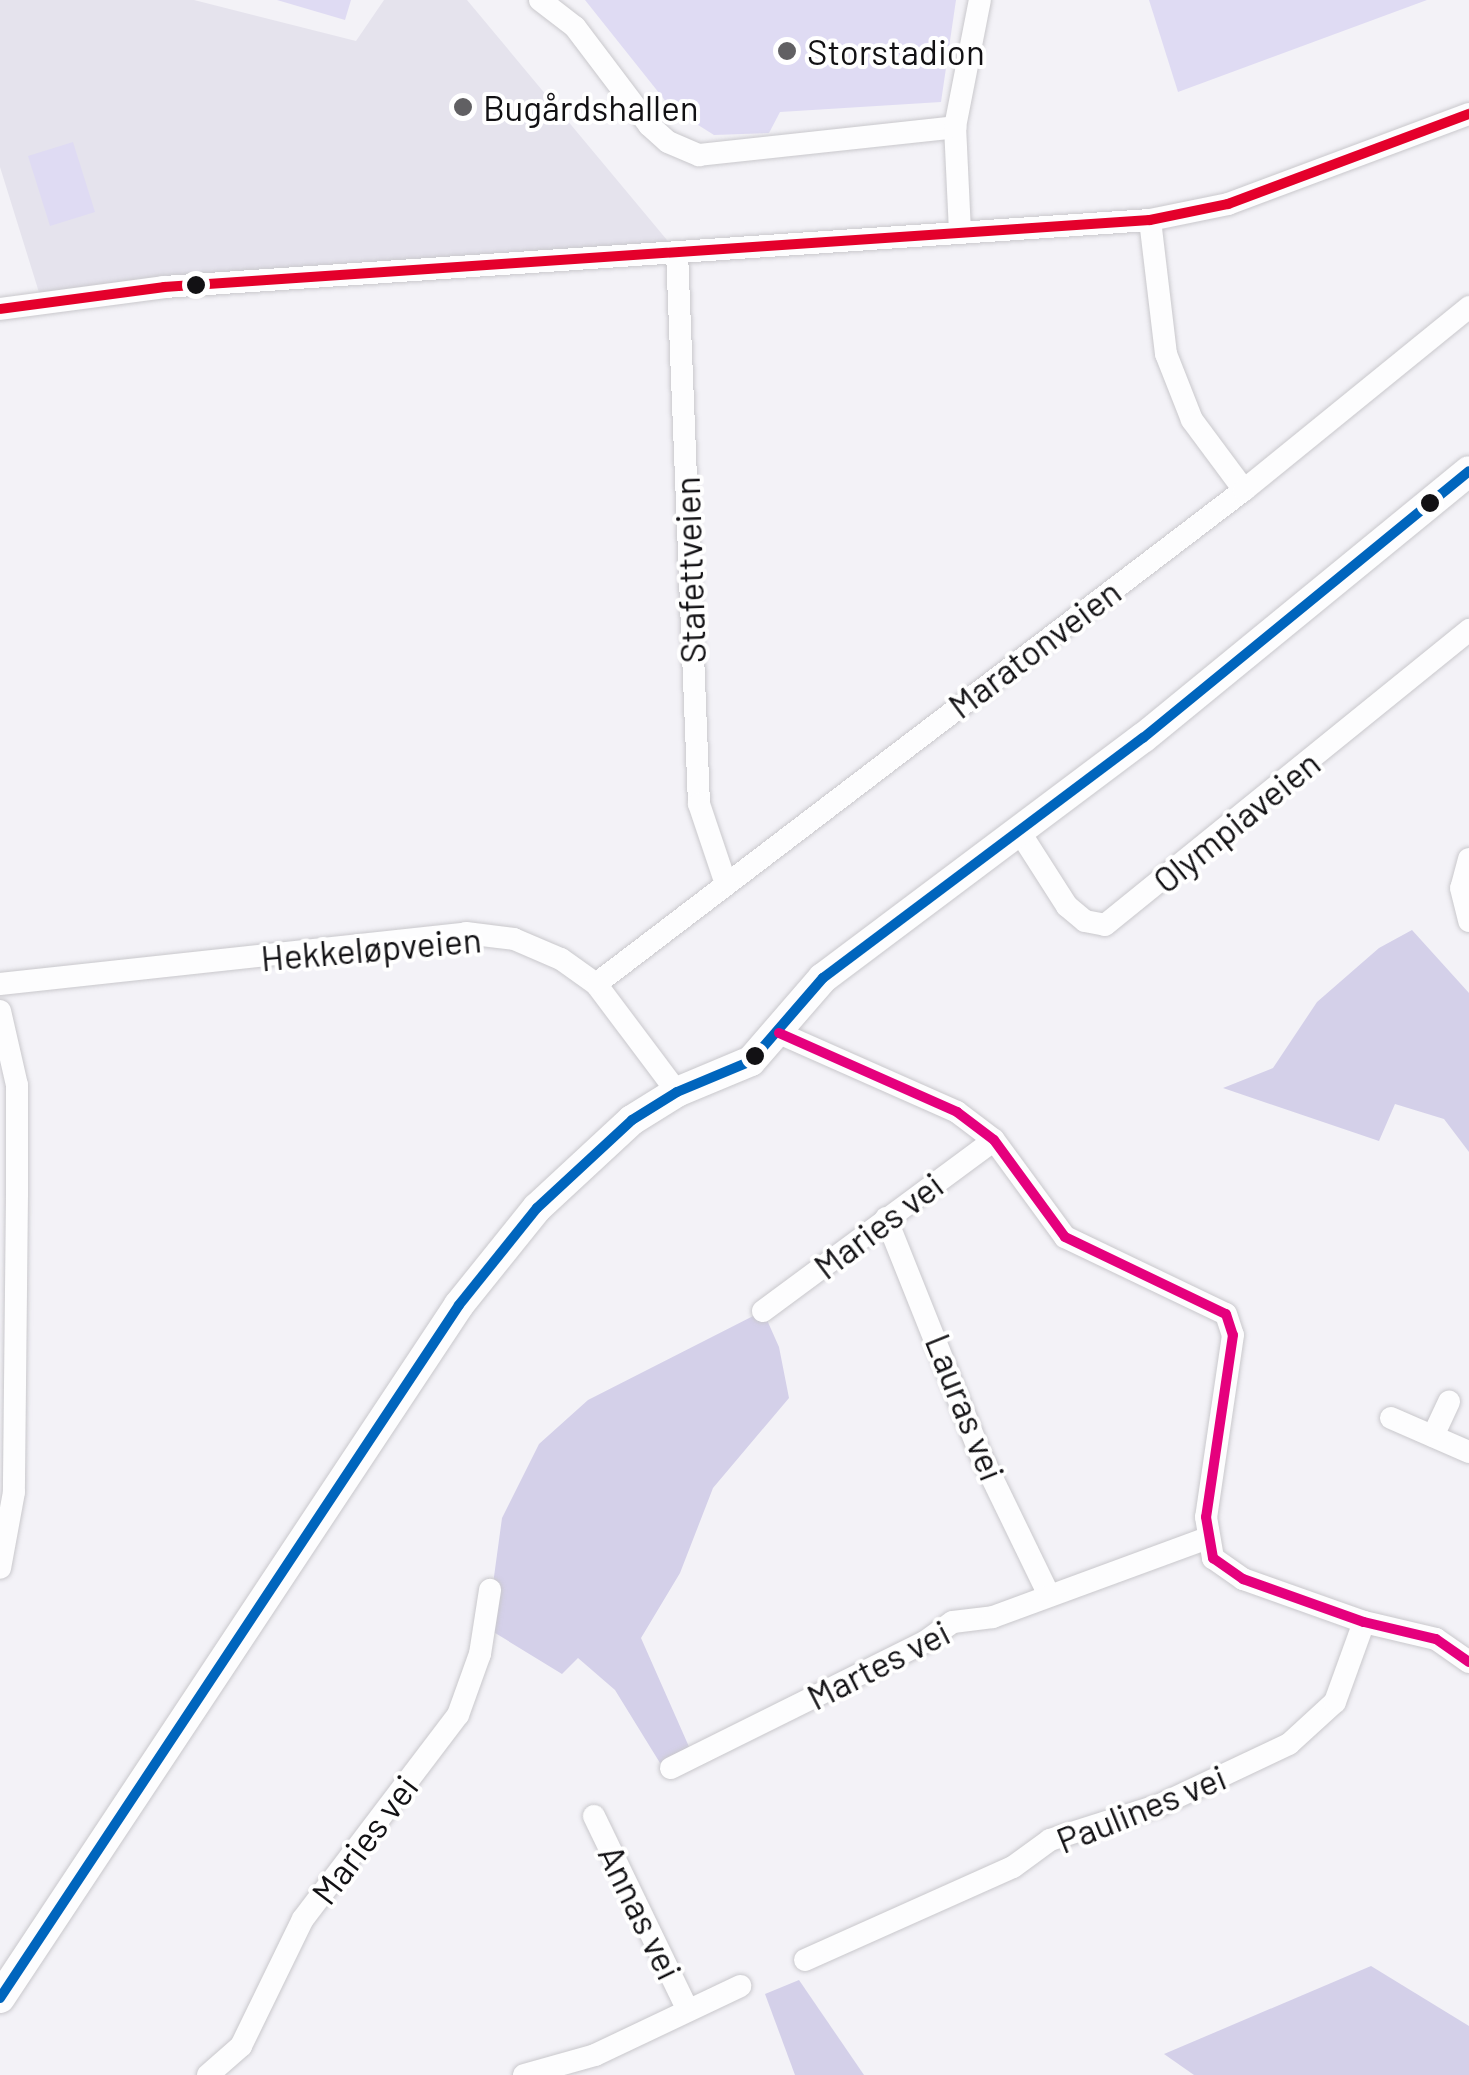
<!DOCTYPE html>
<meta charset="utf-8">
<style>
body{margin:0}
#map{position:relative;width:1469px;height:2075px;overflow:hidden;background:#f3f2f7;font-family:Barlow,sans-serif}
div>[style]{position:absolute}
.built>*{inset:0;background:#e5e3ed}
.green>*{inset:0;background:#dfdbf3}
.forest>*{inset:0;background:#d4d0e9}
.roads{filter:drop-shadow(0 0 2px #c9c8cc) drop-shadow(0 0 2px #c9c8cc)}
.minor>*{height:22px;margin:-11px;padding:0 11px;transform-origin:11px;border-radius:11px;background:#fdfdfe}
.major>*{height:30px;margin:-15px;padding:0 15px;transform-origin:15px;border-radius:15px;background:#fdfdfe}
.bus-1>*{height:10px;margin:-5px;padding:0 5px;transform-origin:5px;border-radius:5px;background:#0065bd}
.bus-2>*{height:10px;margin:-5px;padding:0 5px;transform-origin:5px;border-radius:5px;background:#e4002b}
.bus-3>*{height:10px;margin:-5px;padding:0 5px;transform-origin:5px;border-radius:5px;background:#e5007d}
.dots>*{width:28px;height:28px;translate:-50% -50%;box-sizing:border-box;border:5px solid #fff;border-radius:50%}
span{translate:-50% -50%;white-space:nowrap;text-align:center;line-height:1.15;-webkit-text-stroke:8px #fff;paint-order:stroke}
.poi-label{font-size:35px;color:#121114}
.left{translate:0 -50%;text-align:left}
.street-label{font-size:35px;color:#121114}
</style>
<div id="map">
<div class="built">
<div style="clip-path:polygon(0 0,194px 0,356px 41px,384px 0,467px 0,677px 252px,42px 302px,0 167px)"></div>
</div>
<div class="green">
<div style="clip-path:polygon(277px 0,351px 0,345px 20px)"></div>
<div style="clip-path:polygon(585px 0,956px 0,941px 102px,780px 112px,769px 133px,714px 135px,671px 108px)"></div>
<div style="clip-path:polygon(1149px 0,1427px 0,1178px 92px)"></div>
<div style="clip-path:polygon(73px 142px,95px 212px,50px 226px,28px 156px)"></div>
</div>
<div class="forest">
<div style="clip-path:polygon(1412px 930px,1469px 993px,1469px 1152px,1444px 1119px,1395px 1104px,1379px 1141px,1223px 1088px,1273px 1068px,1317px 1002px,1379px 948px)"></div>
<div style="clip-path:polygon(763px 1311px,779px 1347px,789px 1398px,713px 1488px,680px 1573px,641px 1638px,690px 1749px,660px 1763px,615px 1690px,578px 1658px,562px 1674px,487px 1628px,502px 1518px,539px 1444px,588px 1400px)"></div>
<div style="clip-path:polygon(1371px 1966px,1469px 2026px,1469px 2075px,1194px 2075px,1164px 2054px)"></div>
<div style="clip-path:polygon(799px 1980px,864px 2075px,795px 2075px,765px 1994px)"></div>
</div>
<div class="roads">
<div class="minor">
<div style="left:540px;top:0;width:44px;rotate:37.6deg"></div>
<div style="left:575px;top:27px;width:123px;rotate:52.9deg"></div>
<div style="left:649px;top:125px;width:25px;rotate:42deg"></div>
<div style="left:668px;top:142px;width:34px;rotate:23deg"></div>
<div style="left:699px;top:155px;width:258px;rotate:-6.2deg"></div>
<div style="left:1150px;top:220px;width:135px;rotate:83.2deg"></div>
<div style="left:1166px;top:354px;width:71px;rotate:68.5deg"></div>
<div style="left:1192px;top:420px;width:87px;rotate:53.4deg"></div>
<div style="left:960px;top:232px;width:105px;rotate:-92.7deg"></div>
<div style="left:955px;top:127px;width:129px;rotate:-78.9deg"></div>
<div style="left:677px;top:252px;width:552px;rotate:87.72deg"></div>
<div style="left:699px;top:804px;width:84px;rotate:71.4deg"></div>
<div style="left:0;top:309px;width:165px;rotate:-7.6deg"></div>
<div style="left:164px;top:287px;width:988px;rotate:-3.89deg"></div>
<div style="left:1150px;top:220px;width:80px;rotate:-11.6deg"></div>
<div style="left:1228px;top:204px;width:257px;rotate:-20.5deg"></div>
<div style="left:1019px;top:831px;width:89px;rotate:57.4deg"></div>
<div style="left:1067px;top:906px;width:23px;rotate:40deg"></div>
<div style="left:1085px;top:921px;width:20px;rotate:11deg"></div>
<div style="left:1105px;top:925px;width:469px;rotate:-39deg"></div>
<div style="left:1469px;top:859px;width:30px;rotate:105deg"></div>
<div style="left:1461px;top:888px;width:34px;rotate:76deg"></div>
<div style="left:0;top:984px;width:469px;rotate:-6.2deg"></div>
<div style="left:466px;top:933px;width:48px;rotate:7.1deg"></div>
<div style="left:514px;top:939px;width:51px;rotate:23.1deg"></div>
<div style="left:561px;top:959px;width:43px;rotate:35.5deg"></div>
<div style="left:596px;top:984px;width:135px;rotate:53.1deg"></div>
<div style="left:596px;top:984px;width:815px;rotate:-37.32deg"></div>
<div style="left:1244px;top:490px;width:290px;rotate:-39.1deg"></div>
<div style="left:0;top:1011px;width:76px;rotate:77.1deg"></div>
<div style="left:17px;top:1085px;width:109px;rotate:90deg"></div>
<div style="left:17px;top:1194px;width:298px;rotate:90.6deg"></div>
<div style="left:14px;top:1492px;width:77px;rotate:100.4deg"></div>
<div style="left:779px;top:1033px;width:195px;rotate:23.9deg"></div>
<div style="left:957px;top:1112px;width:46px;rotate:37.1deg"></div>
<div style="left:994px;top:1140px;width:120px;rotate:53.8deg"></div>
<div style="left:1065px;top:1237px;width:178px;rotate:25.6deg"></div>
<div style="left:1226px;top:1314px;width:22px;rotate:72deg"></div>
<div style="left:1233px;top:1335px;width:184px;rotate:98.4deg"></div>
<div style="left:1206px;top:1517px;width:42px;rotate:80.3deg"></div>
<div style="left:1213px;top:1558px;width:37px;rotate:35deg"></div>
<div style="left:1243px;top:1579px;width:128px;rotate:19.6deg"></div>
<div style="left:1364px;top:1622px;width:74px;rotate:13.3deg"></div>
<div style="left:1436px;top:1639px;width:40px;rotate:34.9deg"></div>
<div style="left:886px;top:1218px;width:251px;rotate:68.2deg"></div>
<div style="left:979px;top:1451px;width:160px;rotate:64.1deg"></div>
<div style="left:763px;top:1311px;width:287px;rotate:-36.5deg"></div>
<div style="left:1391px;top:1418px;width:85px;rotate:23.6deg"></div>
<div style="left:1433px;top:1436px;width:38px;rotate:-65deg"></div>
<div style="left:671px;top:1768px;width:284px;rotate:-26.4deg"></div>
<div style="left:925px;top:1642px;width:34px;rotate:-36deg"></div>
<div style="left:953px;top:1622px;width:40px;rotate:-7.1deg"></div>
<div style="left:993px;top:1617px;width:226px;rotate:-20.2deg"></div>
<div style="left:594px;top:1816px;width:213px;rotate:64.2deg"></div>
<div style="left:805px;top:1960px;width:228px;rotate:-24.1deg"></div>
<div style="left:1013px;top:1867px;width:46px;rotate:-36.1deg"></div>
<div style="left:1050px;top:1840px;width:115px;rotate:-17.7deg"></div>
<div style="left:1160px;top:1805px;width:143px;rotate:-25.3deg"></div>
<div style="left:1289px;top:1744px;width:62px;rotate:-42.4deg"></div>
<div style="left:1335px;top:1702px;width:85px;rotate:-70.1deg"></div>
<div style="left:208px;top:2075px;width:44px;rotate:-41.3deg"></div>
<div style="left:241px;top:2046px;width:141px;rotate:-64deg"></div>
<div style="left:303px;top:1919px;width:256px;rotate:-52.8deg"></div>
<div style="left:458px;top:1715px;width:65px;rotate:-70.2deg"></div>
<div style="left:480px;top:1654px;width:65px;rotate:-81.1deg"></div>
<div style="left:524px;top:2075px;width:74px;rotate:-15.7deg"></div>
<div style="left:595px;top:2055px;width:161px;rotate:-25.4deg"></div>
</div>
<div class="major">
<div style="left:0;top:1998px;width:831px;rotate:-56.48deg"></div>
<div style="left:459px;top:1305px;width:124px;rotate:-51.2deg"></div>
<div style="left:537px;top:1208px;width:129px;rotate:-42.8deg"></div>
<div style="left:632px;top:1120px;width:53px;rotate:-31.9deg"></div>
<div style="left:677px;top:1092px;width:80px;rotate:-22.7deg"></div>
<div style="left:751px;top:1061px;width:110px;rotate:-49.1deg"></div>
<div style="left:823px;top:978px;width:400px;rotate:-36.9deg"></div>
<div style="left:1143px;top:738px;width:421px;rotate:-39.3deg"></div>
</div>
</div>
<div class="bus-1">
<div style="left:0;top:1998px;width:831px;rotate:-56.48deg"></div>
<div style="left:459px;top:1305px;width:124px;rotate:-51.2deg"></div>
<div style="left:537px;top:1208px;width:129px;rotate:-42.8deg"></div>
<div style="left:632px;top:1120px;width:53px;rotate:-31.9deg"></div>
<div style="left:677px;top:1092px;width:80px;rotate:-22.7deg"></div>
<div style="left:751px;top:1061px;width:110px;rotate:-49.1deg"></div>
<div style="left:823px;top:978px;width:400px;rotate:-36.9deg"></div>
<div style="left:1143px;top:738px;width:421px;rotate:-39.3deg"></div>
</div>
<div class="bus-2">
<div style="left:0;top:309px;width:165px;rotate:-7.6deg"></div>
<div style="left:164px;top:287px;width:988px;rotate:-3.89deg"></div>
<div style="left:1150px;top:220px;width:80px;rotate:-11.6deg"></div>
<div style="left:1228px;top:204px;width:257px;rotate:-20.5deg"></div>
</div>
<div class="bus-3">
<div style="left:779px;top:1033px;width:195px;rotate:23.9deg"></div>
<div style="left:957px;top:1112px;width:46px;rotate:37.1deg"></div>
<div style="left:994px;top:1140px;width:120px;rotate:53.8deg"></div>
<div style="left:1065px;top:1237px;width:178px;rotate:25.6deg"></div>
<div style="left:1226px;top:1314px;width:22px;rotate:72deg"></div>
<div style="left:1233px;top:1335px;width:184px;rotate:98.4deg"></div>
<div style="left:1206px;top:1517px;width:42px;rotate:80.3deg"></div>
<div style="left:1213px;top:1558px;width:37px;rotate:35deg"></div>
<div style="left:1243px;top:1579px;width:128px;rotate:19.6deg"></div>
<div style="left:1364px;top:1622px;width:74px;rotate:13.3deg"></div>
<div style="left:1436px;top:1639px;width:40px;rotate:34.9deg"></div>
</div>
<div class="dots">
<div style="left:787px;top:51px;background:#616063"></div>
<div style="left:463px;top:107px;background:#616063"></div>
<div style="left:196px;top:285px;background:#121114"></div>
<div style="left:1430px;top:503px;background:#121114"></div>
<div style="left:755px;top:1056px;background:#121114"></div>
</div>
<div class="poi-label">
<span class="left" style="left:807px;top:51px">Storstadion</span>
<span class="left" style="left:483px;top:107px">Bugårdshallen</span>
</div>
<div class="street-label">
<span style="left:689px;top:570px;rotate:-92deg">Stafettveien</span>
<span style="left:1034px;top:648px;rotate:-37deg">Maratonveien</span>
<span style="left:1236px;top:821px;rotate:-39deg">Olympiaveien</span>
<span style="left:371px;top:948px;rotate:-5deg">Hekkeløpveien</span>
<span style="left:878px;top:1225px;rotate:-37deg">Maries vei</span>
<span style="left:966px;top:1407px;rotate:68deg">Lauras vei</span>
<span style="left:878px;top:1664px;rotate:-27deg">Martes vei</span>
<span style="left:1141px;top:1808px;rotate:-22deg">Paulines vei</span>
<span style="left:364px;top:1839px;rotate:-53deg">Maries vei</span>
<span style="left:641px;top:1912px;rotate:64deg">Annas vei</span>
</div>
</div>
